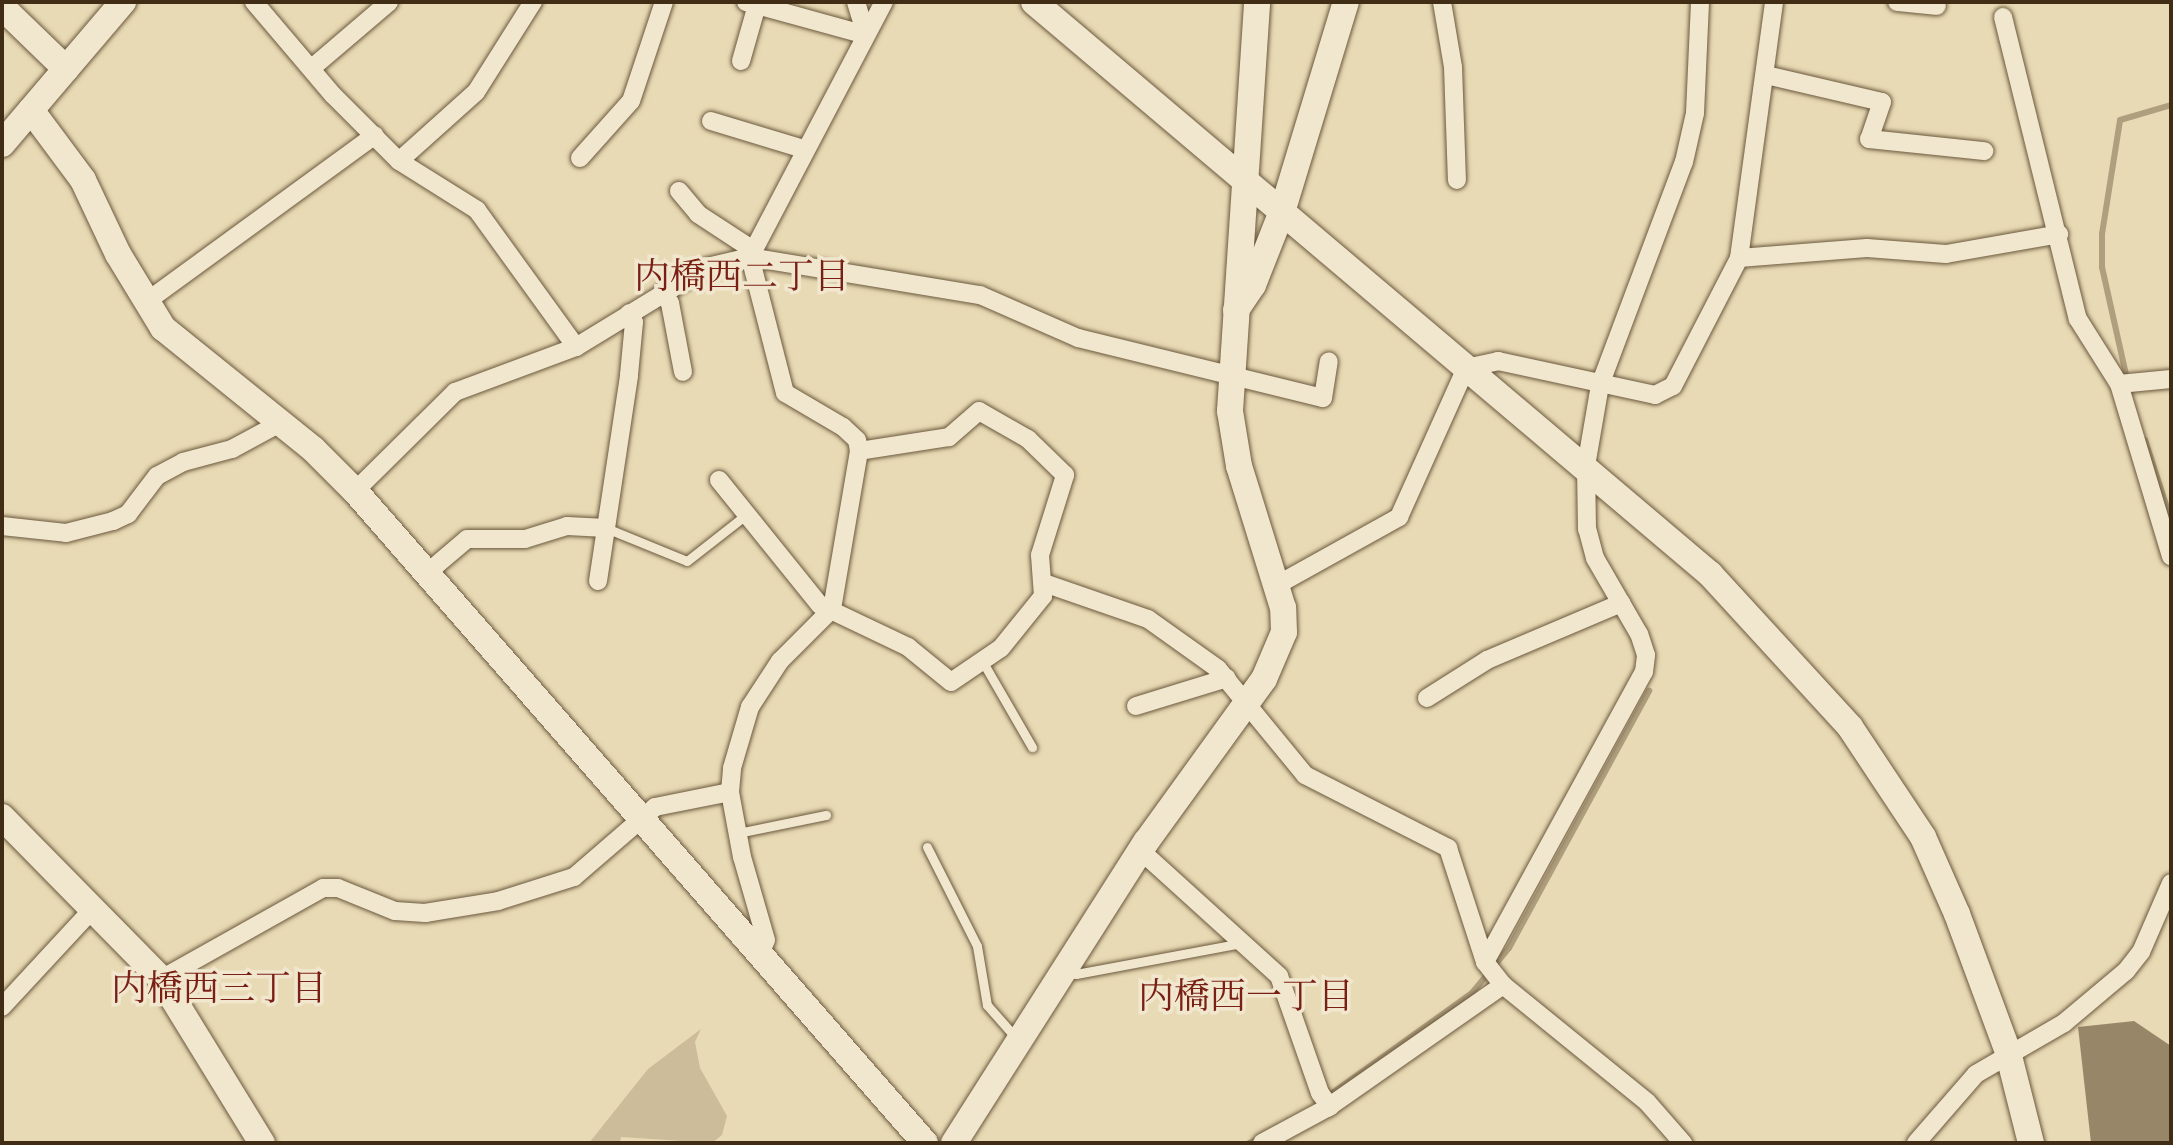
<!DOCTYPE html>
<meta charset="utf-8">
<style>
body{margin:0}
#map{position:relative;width:2173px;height:1145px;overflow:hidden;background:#e8dab4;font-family:"IM FELL Double Pica","Noto Serif JP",serif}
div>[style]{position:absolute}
.green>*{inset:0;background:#ccbc99}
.stream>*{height:6px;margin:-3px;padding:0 3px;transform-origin:3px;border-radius:3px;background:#af9f7e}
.building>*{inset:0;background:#988668}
.roads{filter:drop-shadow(0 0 2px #6b583d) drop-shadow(0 0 2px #6b583d)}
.lane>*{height:9px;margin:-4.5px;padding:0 4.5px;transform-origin:4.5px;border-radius:4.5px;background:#f0e7ce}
.street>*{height:18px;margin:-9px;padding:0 9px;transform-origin:9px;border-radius:9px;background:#f0e7ce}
.secondary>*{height:26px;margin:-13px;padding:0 13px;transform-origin:13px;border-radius:13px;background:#f0e7ce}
span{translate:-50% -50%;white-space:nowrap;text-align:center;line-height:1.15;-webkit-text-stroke:7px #f0e7ce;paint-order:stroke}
.neighbourhood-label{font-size:36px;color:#7a1f14}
.frame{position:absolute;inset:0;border:4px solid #412c15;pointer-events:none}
</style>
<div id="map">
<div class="green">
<div style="clip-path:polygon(701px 1029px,695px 1042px,700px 1068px,727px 1116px,722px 1135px,712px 1143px,621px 1137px,620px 1143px,589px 1143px,648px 1069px)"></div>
</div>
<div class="stream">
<div style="left:2127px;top:379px;width:115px;rotate:-102.6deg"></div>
<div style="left:2102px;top:267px;width:33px;rotate:-90deg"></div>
<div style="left:2102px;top:234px;width:115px;rotate:-81deg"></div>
<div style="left:2120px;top:120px;width:53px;rotate:-16.4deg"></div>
<div style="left:2145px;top:440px;width:84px;rotate:72deg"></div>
<div style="left:1331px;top:1094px;width:173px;rotate:-35.6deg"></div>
<div style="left:1472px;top:993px;width:58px;rotate:-50.6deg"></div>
<div style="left:1509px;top:948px;width:293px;rotate:-61.4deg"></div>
<div style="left:1249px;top:1143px;width:12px;rotate:-24deg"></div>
</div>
<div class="building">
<div style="clip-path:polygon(2134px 1021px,2171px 1046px,2171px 1143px,2091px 1143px,2078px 1027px)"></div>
</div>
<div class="roads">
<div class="lane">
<div style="left:606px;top:528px;width:87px;rotate:22.2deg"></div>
<div style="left:687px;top:561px;width:76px;rotate:-38.1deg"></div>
<div style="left:981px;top:659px;width:102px;rotate:59.9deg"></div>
<div style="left:738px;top:833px;width:90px;rotate:-11.6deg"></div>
<div style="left:927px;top:847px;width:111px;rotate:63.2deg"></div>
<div style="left:977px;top:946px;width:60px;rotate:80.4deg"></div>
<div style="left:987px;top:1005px;width:45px;rotate:48.6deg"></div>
<div style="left:1069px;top:970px;width:8px;rotate:30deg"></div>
<div style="left:1076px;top:974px;width:168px;rotate:-10.6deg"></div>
</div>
<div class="street">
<div style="left:254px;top:2px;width:122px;rotate:49.7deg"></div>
<div style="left:333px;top:95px;width:93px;rotate:45deg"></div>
<div style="left:399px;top:161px;width:92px;rotate:32.1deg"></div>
<div style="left:477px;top:210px;width:169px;rotate:54.1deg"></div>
<div style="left:746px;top:2px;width:124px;rotate:15.4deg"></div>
<div style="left:856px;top:2px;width:34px;rotate:73deg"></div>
<div style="left:1442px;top:2px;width:66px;rotate:80.4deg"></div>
<div style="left:1453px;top:67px;width:113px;rotate:88deg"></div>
<div style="left:1897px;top:2px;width:40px;rotate:5.7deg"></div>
<div style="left:2003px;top:17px;width:311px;rotate:76.1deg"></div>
<div style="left:2078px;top:319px;width:77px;rotate:57.8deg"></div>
<div style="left:2119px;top:384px;width:180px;rotate:73.2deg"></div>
<div style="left:741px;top:61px;width:58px;rotate:-74.1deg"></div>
<div style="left:313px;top:67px;width:100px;rotate:-40.5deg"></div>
<div style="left:1766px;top:75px;width:119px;rotate:13.1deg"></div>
<div style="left:1882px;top:102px;width:39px;rotate:109deg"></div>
<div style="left:1869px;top:139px;width:116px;rotate:6deg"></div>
<div style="left:711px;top:121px;width:97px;rotate:16.8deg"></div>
<div style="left:580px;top:158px;width:76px;rotate:-48.2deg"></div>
<div style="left:631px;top:101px;width:104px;rotate:-71.6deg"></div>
<div style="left:399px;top:161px;width:103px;rotate:-41.9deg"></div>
<div style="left:476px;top:92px;width:107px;rotate:-57.7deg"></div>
<div style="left:679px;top:191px;width:30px;rotate:50deg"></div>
<div style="left:698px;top:214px;width:66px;rotate:33.2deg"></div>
<div style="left:1739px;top:258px;width:128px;rotate:-4.5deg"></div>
<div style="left:1867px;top:248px;width:79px;rotate:4.3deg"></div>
<div style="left:1946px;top:254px;width:115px;rotate:-10deg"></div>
<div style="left:663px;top:292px;width:13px;rotate:58deg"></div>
<div style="left:670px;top:303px;width:70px;rotate:79.3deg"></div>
<div style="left:146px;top:302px;width:283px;rotate:-36.1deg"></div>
<div style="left:2119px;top:384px;width:52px;rotate:-5.5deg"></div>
<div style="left:719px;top:480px;width:161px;rotate:51.1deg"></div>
<div style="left:820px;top:605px;width:98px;rotate:25.5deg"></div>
<div style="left:908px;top:647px;width:55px;rotate:39.1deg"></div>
<div style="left:951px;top:682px;width:60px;rotate:-34.2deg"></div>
<div style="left:1001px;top:648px;width:67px;rotate:-51.1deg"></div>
<div style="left:1043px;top:596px;width:41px;rotate:-94.2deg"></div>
<div style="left:1040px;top:555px;width:84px;rotate:-72.6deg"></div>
<div style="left:1065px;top:475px;width:52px;rotate:-135.8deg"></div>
<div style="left:1028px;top:439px;width:56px;rotate:-150.3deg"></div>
<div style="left:979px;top:411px;width:40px;rotate:139deg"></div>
<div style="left:949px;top:437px;width:91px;rotate:171.2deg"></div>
<div style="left:355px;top:491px;width:141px;rotate:-44.7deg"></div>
<div style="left:455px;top:392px;width:129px;rotate:-20.4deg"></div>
<div style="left:576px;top:347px;width:153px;rotate:-31.4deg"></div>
<div style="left:707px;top:267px;width:44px;rotate:-13.1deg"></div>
<div style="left:750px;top:257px;width:233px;rotate:9.4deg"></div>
<div style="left:980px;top:295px;width:107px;rotate:23.7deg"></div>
<div style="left:1078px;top:338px;width:252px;rotate:13.8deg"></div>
<div style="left:1323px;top:398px;width:37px;rotate:-81deg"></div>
<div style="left:2px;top:526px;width:64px;rotate:6.2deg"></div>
<div style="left:66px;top:533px;width:49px;rotate:-14.3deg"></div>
<div style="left:113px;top:521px;width:17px;rotate:-25deg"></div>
<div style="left:128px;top:514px;width:48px;rotate:-52.7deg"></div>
<div style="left:157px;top:476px;width:30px;rotate:-28deg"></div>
<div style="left:183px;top:462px;width:51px;rotate:-14.9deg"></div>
<div style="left:232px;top:449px;width:55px;rotate:-28.4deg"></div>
<div style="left:427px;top:573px;width:52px;rotate:-40.4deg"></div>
<div style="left:467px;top:539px;width:58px"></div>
<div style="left:525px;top:539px;width:44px;rotate:-17.2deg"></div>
<div style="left:567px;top:526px;width:39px;rotate:3deg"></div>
<div style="left:598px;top:581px;width:208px;rotate:-81.4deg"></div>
<div style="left:629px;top:375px;width:53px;rotate:-84.6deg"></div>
<div style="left:634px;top:322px;width:10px;rotate:-119deg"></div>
<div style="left:1044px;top:583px;width:110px;rotate:19.1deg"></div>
<div style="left:1148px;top:619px;width:86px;rotate:35.5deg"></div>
<div style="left:1218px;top:669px;width:137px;rotate:50.6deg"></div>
<div style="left:1305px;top:775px;width:161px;rotate:27deg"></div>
<div style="left:1448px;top:848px;width:120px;rotate:72deg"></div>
<div style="left:1485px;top:962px;width:29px;rotate:52deg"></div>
<div style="left:1503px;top:985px;width:186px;rotate:39.1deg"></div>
<div style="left:1647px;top:1102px;width:55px;rotate:48.7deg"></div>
<div style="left:1277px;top:585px;width:140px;rotate:-29.1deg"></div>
<div style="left:1399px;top:517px;width:163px;rotate:-65.8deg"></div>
<div style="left:1466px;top:368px;width:33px;rotate:-12deg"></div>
<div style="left:1498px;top:361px;width:161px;rotate:12.2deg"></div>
<div style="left:1655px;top:395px;width:20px;rotate:-27deg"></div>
<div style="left:1673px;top:386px;width:144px;rotate:-62.7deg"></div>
<div style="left:1739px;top:258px;width:258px;rotate:-82.2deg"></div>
<div style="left:1427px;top:698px;width:71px;rotate:-32.3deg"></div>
<div style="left:1487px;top:660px;width:146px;rotate:-23deg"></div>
<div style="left:1136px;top:706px;width:95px;rotate:-17.1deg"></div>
<div style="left:1140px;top:850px;width:188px;rotate:42.2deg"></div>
<div style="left:1279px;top:976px;width:124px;rotate:70.7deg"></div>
<div style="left:1320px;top:1093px;width:17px;rotate:54deg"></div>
<div style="left:759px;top:957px;width:18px;rotate:-68deg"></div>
<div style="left:766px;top:940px;width:86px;rotate:-106.1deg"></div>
<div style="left:742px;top:857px;width:66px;rotate:-100.5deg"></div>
<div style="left:730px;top:792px;width:24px;rotate:-85deg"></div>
<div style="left:732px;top:768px;width:64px;rotate:-73.6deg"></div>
<div style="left:750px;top:707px;width:55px;rotate:-56.9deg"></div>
<div style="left:780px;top:661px;width:74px;rotate:-45deg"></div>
<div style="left:832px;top:609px;width:160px;rotate:-80.3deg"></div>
<div style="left:859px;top:451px;width:11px;rotate:-100deg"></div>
<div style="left:857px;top:440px;width:19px;rotate:-137deg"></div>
<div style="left:843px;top:427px;width:67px;rotate:-149.6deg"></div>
<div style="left:785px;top:393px;width:140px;rotate:-104.4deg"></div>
<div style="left:750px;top:257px;width:288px;rotate:-62.3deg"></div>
<div style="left:1485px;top:962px;width:331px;rotate:-61.3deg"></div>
<div style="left:1644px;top:672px;width:17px;rotate:-83deg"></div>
<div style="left:1646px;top:655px;width:22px;rotate:-108deg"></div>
<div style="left:1639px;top:634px;width:88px;rotate:-120.1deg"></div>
<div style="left:1595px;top:558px;width:30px;rotate:-105deg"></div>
<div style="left:1587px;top:529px;width:63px;rotate:-90.9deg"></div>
<div style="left:1586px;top:466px;width:82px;rotate:-80.2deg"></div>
<div style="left:1600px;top:385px;width:238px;rotate:-69.4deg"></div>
<div style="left:1684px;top:162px;width:50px;rotate:-77.3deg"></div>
<div style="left:1695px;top:113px;width:111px;rotate:-87.4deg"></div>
<div style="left:161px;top:979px;width:186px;rotate:-29.3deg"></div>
<div style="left:323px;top:888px;width:15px"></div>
<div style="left:338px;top:888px;width:61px;rotate:22deg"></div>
<div style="left:395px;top:911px;width:30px;rotate:4deg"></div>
<div style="left:425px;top:913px;width:74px;rotate:-9.3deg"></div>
<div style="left:498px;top:901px;width:80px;rotate:-17.5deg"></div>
<div style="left:574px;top:877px;width:107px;rotate:-40.8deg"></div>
<div style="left:655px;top:807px;width:76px;rotate:-11.3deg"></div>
<div style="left:2px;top:1007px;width:131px;rotate:-47.2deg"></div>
<div style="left:1262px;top:1143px;width:74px;rotate:-28.3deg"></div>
<div style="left:1327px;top:1108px;width:215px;rotate:-34.9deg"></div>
<div style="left:1916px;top:1143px;width:91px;rotate:-49deg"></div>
<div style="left:1976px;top:1074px;width:102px;rotate:-30.1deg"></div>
<div style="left:2064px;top:1023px;width:81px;rotate:-40deg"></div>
<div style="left:2126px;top:971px;width:24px;rotate:-52deg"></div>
<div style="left:2141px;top:952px;width:75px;rotate:-66.5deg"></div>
</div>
<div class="secondary">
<div style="left:1034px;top:2px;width:886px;rotate:40.24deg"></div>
<div style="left:1710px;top:574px;width:207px;rotate:47.5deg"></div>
<div style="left:1850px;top:727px;width:132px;rotate:56.4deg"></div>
<div style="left:1923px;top:837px;width:84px;rotate:66.2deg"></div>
<div style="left:1957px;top:914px;width:147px;rotate:69.7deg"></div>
<div style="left:2008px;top:1052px;width:94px;rotate:75.8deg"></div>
<div style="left:2px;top:7px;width:89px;rotate:44.1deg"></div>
<div style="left:31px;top:110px;width:87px;rotate:53.4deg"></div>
<div style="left:83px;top:180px;width:82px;rotate:64.7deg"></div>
<div style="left:118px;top:254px;width:87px;rotate:58.7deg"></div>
<div style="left:163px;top:328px;width:193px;rotate:38.9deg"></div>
<div style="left:313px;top:449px;width:59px;rotate:45deg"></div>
<div style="left:355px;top:491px;width:866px;rotate:48.84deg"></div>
<div style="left:2px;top:144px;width:187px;rotate:-49.6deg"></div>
<div style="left:1236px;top:310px;width:30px;rotate:-56deg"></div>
<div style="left:1253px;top:285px;width:82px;rotate:-68.5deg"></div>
<div style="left:1283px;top:209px;width:216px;rotate:-73.1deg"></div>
<div style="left:2px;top:817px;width:227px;rotate:45.5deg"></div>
<div style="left:161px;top:979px;width:193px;rotate:58.4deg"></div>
<div style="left:954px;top:1143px;width:357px;rotate:-57.5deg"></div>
<div style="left:1146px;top:842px;width:201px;rotate:-54.1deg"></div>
<div style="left:1264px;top:679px;width:51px;rotate:-66.9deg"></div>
<div style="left:1284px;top:632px;width:24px;rotate:-92deg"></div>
<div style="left:1283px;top:608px;width:149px;rotate:-107.2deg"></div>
<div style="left:1239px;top:466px;width:56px;rotate:-99.3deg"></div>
<div style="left:1230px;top:411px;width:410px;rotate:-86.2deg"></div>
</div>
</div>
<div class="neighbourhood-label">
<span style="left:742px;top:277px">内橋西二丁目</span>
<span style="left:219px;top:989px">内橋西三丁目</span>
<span style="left:1246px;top:997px">内橋西一丁目</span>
</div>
<div class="frame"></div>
</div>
